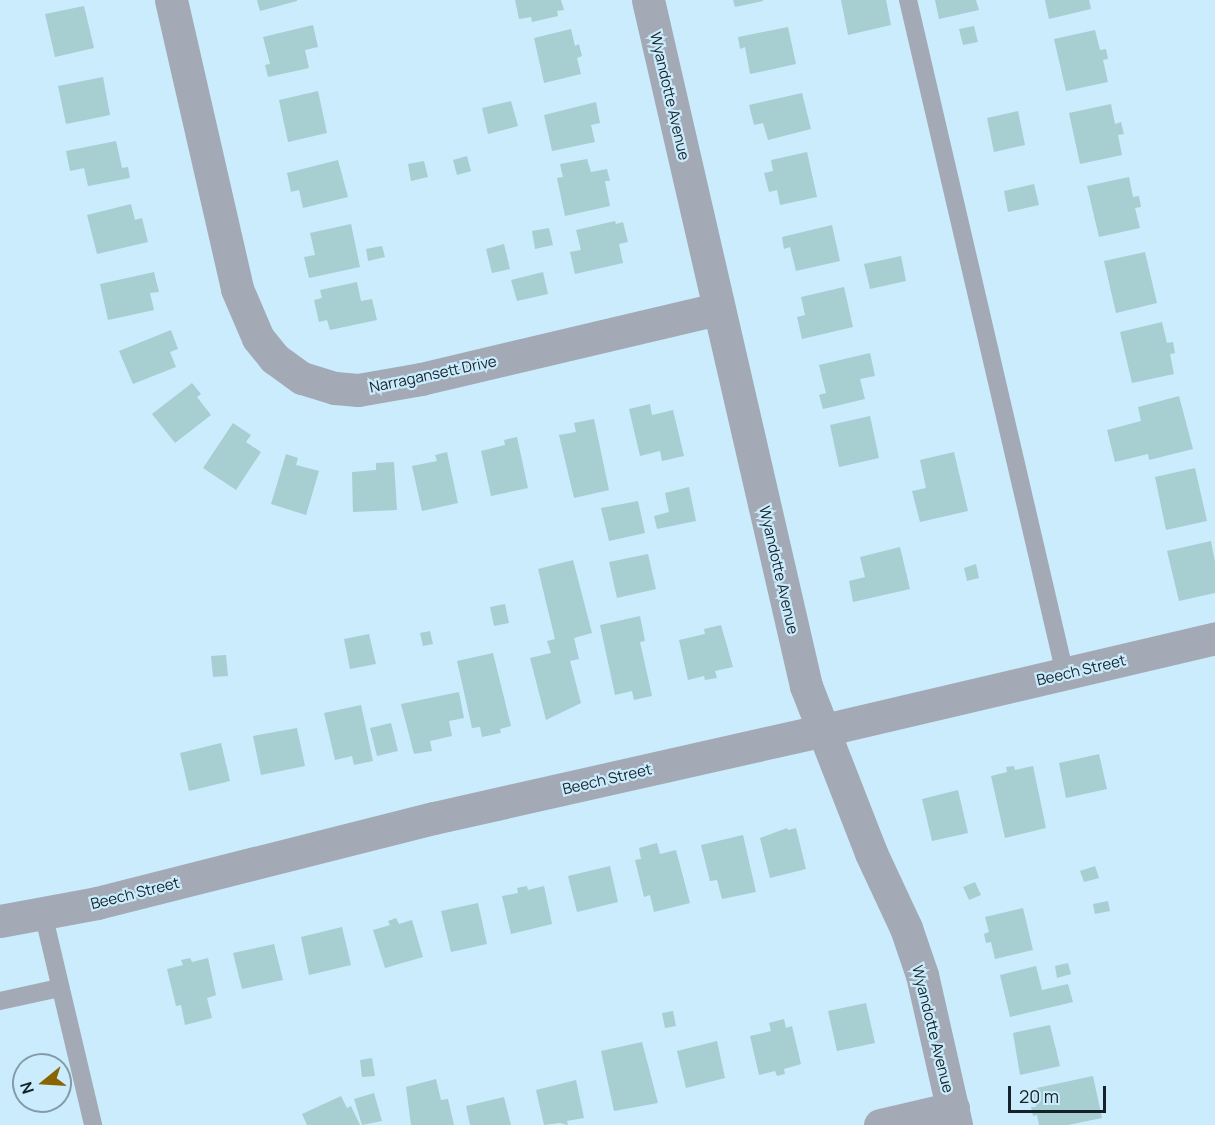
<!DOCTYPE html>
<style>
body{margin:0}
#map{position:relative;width:1215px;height:1125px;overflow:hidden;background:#cbecfd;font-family:Manrope,sans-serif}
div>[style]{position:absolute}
.building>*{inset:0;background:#a7ced1}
.service>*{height:18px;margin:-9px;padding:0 9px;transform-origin:9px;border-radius:9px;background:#a3aab5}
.minor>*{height:33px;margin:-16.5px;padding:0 16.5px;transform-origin:16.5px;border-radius:16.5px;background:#a3aab5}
span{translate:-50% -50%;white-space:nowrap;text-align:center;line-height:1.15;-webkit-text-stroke:4.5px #cbecfd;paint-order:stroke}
.street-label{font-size:15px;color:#162229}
.north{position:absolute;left:12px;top:1053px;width:60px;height:60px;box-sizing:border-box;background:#cbecfd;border:2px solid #839ba8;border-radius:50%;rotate:252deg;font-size:16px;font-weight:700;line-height:24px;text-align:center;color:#162229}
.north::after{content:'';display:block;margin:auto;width:21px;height:27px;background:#8a6402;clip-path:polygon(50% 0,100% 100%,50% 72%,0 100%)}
.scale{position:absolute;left:1008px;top:1086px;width:98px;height:27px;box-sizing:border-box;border:3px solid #162229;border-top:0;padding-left:8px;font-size:18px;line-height:21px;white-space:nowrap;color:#162229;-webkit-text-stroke:4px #cbecfd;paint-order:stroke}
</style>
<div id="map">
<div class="building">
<div style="clip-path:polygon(257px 0,297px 0,297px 1px,260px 11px)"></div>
<div style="clip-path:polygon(515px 0,561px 0,564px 10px,557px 11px,558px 16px,532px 22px,531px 17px,519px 19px)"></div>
<div style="clip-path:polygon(733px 0,763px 0,763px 1px,735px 7px)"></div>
<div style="clip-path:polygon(841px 0,886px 0,891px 25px,848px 35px)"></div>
<div style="clip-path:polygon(935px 0,976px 0,979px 10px,939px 19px)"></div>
<div style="clip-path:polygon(1045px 0,1089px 0,1091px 9px,1049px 19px)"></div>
<div style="clip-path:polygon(84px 6px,94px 48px,55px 57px,45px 14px)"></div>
<div style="clip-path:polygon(313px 25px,318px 47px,305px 50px,309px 68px,268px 77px,265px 65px,270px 64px,263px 37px)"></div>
<div style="clip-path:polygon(974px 26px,978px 42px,963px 45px,959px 29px)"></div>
<div style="clip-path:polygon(788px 27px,796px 64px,750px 74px,745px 47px,740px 49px,738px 37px)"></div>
<div style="clip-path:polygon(571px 29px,575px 46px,579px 44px,582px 56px,577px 58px,581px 74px,544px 83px,534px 38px)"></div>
<div style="clip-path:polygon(1095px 30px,1100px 50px,1106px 49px,1108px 59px,1103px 60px,1108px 82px,1066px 91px,1054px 39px)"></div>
<div style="clip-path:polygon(103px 77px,110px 115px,66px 124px,58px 86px)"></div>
<div style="clip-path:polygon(318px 91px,327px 133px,288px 142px,279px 100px)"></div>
<div style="clip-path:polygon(802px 93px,811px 129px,768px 140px,763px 123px,754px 125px,749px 105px)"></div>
<div style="clip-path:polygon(511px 101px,518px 126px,488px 134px,482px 108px)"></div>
<div style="clip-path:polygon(596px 102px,600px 123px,591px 125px,595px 142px,552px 151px,544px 115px)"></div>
<div style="clip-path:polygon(1111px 104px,1115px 124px,1121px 122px,1124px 134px,1118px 135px,1122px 155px,1080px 164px,1069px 113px)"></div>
<div style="clip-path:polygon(1018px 111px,1025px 145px,994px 152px,987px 118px)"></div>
<div style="clip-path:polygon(116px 141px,122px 168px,128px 167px,130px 178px,88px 186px,84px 168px,70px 171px,66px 151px)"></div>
<div style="clip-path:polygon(807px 152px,817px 197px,780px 205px,777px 190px,769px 192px,764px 173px,773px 171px,771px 160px)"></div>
<div style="clip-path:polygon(467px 156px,471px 171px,457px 175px,453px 160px)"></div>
<div style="clip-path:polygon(587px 159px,591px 172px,607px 169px,610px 181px,605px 181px,610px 206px,565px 216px,557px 178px,563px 177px,560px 164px)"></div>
<div style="clip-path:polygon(338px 160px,348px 197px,303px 208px,299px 190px,291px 192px,287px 173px)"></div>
<div style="clip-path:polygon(424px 161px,428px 177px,411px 181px,408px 164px)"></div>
<div style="clip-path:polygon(1129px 177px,1133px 197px,1139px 196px,1141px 207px,1135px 208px,1140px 228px,1099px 237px,1087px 186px)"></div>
<div style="clip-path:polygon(1034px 184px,1039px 205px,1008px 212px,1004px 191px)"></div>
<div style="clip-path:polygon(131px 204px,135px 220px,142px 218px,148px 242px,97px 254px,87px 215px)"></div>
<div style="clip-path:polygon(615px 221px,616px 224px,623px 222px,628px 242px,619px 244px,623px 263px,575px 274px,570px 252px,581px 250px,576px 230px)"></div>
<div style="clip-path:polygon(351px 224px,360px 267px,309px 278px,304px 257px,315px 255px,310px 233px)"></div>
<div style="clip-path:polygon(832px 225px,840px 261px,796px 271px,790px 247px,784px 249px,782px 237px)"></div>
<div style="clip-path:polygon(549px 228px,553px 245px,535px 249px,532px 231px)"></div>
<div style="clip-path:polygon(504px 244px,510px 269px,492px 273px,486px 249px)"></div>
<div style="clip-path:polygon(382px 246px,385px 257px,368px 261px,366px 249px)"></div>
<div style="clip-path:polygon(1145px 252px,1157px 303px,1116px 313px,1104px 261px)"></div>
<div style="clip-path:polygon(901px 256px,906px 281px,870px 289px,864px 264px)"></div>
<div style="clip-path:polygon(154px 272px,159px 292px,150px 293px,154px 310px,108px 320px,100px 284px)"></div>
<div style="clip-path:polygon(543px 272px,548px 294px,517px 301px,511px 280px)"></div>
<div style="clip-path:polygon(357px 282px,361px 301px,372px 299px,377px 320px,330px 330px,327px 320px,319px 322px,314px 300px,322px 298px,320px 290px)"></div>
<div style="clip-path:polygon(844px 287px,853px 327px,802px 339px,797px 317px,805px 315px,801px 297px)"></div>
<div style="clip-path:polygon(1162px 322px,1167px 343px,1173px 342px,1175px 353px,1170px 354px,1174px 374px,1132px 383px,1120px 332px)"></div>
<div style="clip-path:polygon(171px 330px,178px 349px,170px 352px,176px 367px,133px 384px,119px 351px)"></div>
<div style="clip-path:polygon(870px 353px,875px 376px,860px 379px,865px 399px,823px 409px,819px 395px,826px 393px,819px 365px)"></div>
<div style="clip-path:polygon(192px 383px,201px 394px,197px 397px,211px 415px,175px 443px,152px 414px)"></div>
<div style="clip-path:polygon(1179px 396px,1193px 449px,1149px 460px,1148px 454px,1115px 462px,1107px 430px,1141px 421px,1138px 407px)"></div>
<div style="clip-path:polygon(650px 404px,652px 415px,673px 410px,684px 456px,662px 461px,660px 451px,640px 456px,629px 409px)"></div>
<div style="clip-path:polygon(870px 416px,879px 458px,839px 467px,830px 425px)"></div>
<div style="clip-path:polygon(594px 419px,609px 490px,574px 498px,559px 435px,576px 432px,574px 423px)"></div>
<div style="clip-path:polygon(233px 423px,251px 435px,246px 442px,261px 452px,236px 490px,203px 468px)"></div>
<div style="clip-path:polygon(517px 437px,528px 488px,491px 496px,481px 451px,505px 445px,504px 440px)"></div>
<div style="clip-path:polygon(447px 452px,458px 503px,422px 511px,412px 466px,437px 461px,435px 455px)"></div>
<div style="clip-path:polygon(954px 452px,968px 511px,920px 522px,912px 491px,926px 488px,920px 460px)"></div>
<div style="clip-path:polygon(286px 454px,298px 458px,296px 465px,319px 471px,306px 515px,271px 504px)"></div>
<div style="clip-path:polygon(394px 462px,397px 510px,353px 512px,352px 472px,376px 470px,376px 463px)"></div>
<div style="clip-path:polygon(1195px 468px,1207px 521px,1166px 530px,1155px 477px)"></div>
<div style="clip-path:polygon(689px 487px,696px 521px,657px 529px,654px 516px,669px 512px,665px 493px)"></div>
<div style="clip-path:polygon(638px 501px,645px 533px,609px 541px,601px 508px)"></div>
<div style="clip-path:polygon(1211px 541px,1215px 562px,1215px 593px,1179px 601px,1167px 551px)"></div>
<div style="clip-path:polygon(900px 547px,910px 589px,853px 602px,849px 581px,865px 577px,860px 557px)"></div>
<div style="clip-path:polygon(648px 554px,656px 589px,617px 598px,609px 562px)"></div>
<div style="clip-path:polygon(573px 560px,592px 633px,574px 638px,579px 659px,570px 661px,581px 703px,546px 720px,530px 658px,551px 653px,547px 641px,555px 639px,538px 569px)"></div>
<div style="clip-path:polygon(976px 564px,979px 578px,967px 581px,964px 568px)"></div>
<div style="clip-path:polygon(505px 604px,509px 623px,494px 626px,490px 607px)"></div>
<div style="clip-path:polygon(640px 616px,645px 641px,640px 642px,652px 696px,634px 700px,632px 691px,615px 695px,600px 625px)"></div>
<div style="clip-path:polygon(721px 625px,733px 667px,715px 671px,717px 678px,705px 680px,704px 676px,688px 680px,679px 640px,705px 634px,704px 629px)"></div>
<div style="clip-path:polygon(430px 631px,433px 644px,423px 646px,420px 633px)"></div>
<div style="clip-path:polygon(369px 634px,376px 664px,350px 669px,344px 639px)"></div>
<div style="clip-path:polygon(493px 653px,511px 726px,500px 729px,501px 733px,482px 737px,480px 727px,472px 728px,457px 661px)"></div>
<div style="clip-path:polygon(226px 655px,228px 676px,213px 677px,211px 656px)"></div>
<div style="clip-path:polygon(459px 692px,464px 718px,449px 721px,452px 736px,430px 741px,432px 751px,414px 754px,401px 704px)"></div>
<div style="clip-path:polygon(361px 705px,373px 761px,354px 765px,352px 756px,335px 760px,324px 713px)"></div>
<div style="clip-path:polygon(391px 723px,398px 751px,377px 756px,370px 728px)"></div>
<div style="clip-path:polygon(297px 728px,305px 766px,261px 775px,253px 736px)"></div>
<div style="clip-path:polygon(221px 743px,230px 781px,189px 791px,180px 753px)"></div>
<div style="clip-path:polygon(1099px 754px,1107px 789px,1066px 798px,1059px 763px)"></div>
<div style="clip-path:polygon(1014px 766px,1015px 770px,1033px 766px,1046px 828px,1005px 838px,991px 776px,1007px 772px,1006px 767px)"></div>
<div style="clip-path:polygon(958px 790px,968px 833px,932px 841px,922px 799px)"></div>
<div style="clip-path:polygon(787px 828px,788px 830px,796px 828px,806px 869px,770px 878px,760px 838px)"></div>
<div style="clip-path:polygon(743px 835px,756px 892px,722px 899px,717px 880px,710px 881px,701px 845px)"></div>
<div style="clip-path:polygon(657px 843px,660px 854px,676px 850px,690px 903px,654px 912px,650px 895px,644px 897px,635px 860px,641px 859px,639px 848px)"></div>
<div style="clip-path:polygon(610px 866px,618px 902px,577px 912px,568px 876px)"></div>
<div style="clip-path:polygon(1095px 866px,1099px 878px,1084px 882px,1080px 871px)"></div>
<div style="clip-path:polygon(975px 882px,981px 895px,969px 900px,963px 887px)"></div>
<div style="clip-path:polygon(527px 886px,528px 890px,544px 886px,552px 924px,511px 934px,502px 896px,518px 893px,517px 888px)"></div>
<div style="clip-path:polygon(1108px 901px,1110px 911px,1095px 914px,1093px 904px)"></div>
<div style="clip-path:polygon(478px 903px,487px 944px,451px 952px,441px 911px)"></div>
<div style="clip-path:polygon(1023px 908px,1033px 950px,995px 959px,991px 942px,986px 943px,984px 934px,989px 932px,985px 917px)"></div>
<div style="clip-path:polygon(396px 918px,399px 924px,412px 920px,423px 957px,385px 968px,373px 930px,390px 925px,388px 921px)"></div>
<div style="clip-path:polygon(342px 927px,351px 965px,309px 975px,301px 937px)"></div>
<div style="clip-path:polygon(274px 944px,283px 980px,242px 989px,233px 953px)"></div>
<div style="clip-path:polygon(190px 958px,192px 962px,208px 958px,216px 995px,207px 998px,212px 1018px,185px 1025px,181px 1005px,176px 1006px,167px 969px,183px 965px,181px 960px)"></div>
<div style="clip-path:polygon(1068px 963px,1071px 974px,1057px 978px,1055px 966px)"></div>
<div style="clip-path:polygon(1036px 966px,1042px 990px,1068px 984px,1073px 1002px,1010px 1017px,1000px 975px)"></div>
<div style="clip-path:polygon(866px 1003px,875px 1043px,837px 1051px,828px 1011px)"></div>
<div style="clip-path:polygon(673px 1011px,676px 1026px,665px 1028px,662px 1013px)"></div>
<div style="clip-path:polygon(784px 1019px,786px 1028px,792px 1026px,801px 1064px,784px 1069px,785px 1074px,777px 1076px,775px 1071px,759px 1075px,750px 1036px,771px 1031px,769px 1023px)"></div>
<div style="clip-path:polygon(1050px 1025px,1060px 1066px,1020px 1075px,1013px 1033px)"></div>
<div style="clip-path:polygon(717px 1041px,725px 1078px,686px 1088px,677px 1051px)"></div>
<div style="clip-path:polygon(642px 1042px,658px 1103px,614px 1111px,601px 1051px)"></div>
<div style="clip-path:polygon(372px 1058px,375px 1076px,362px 1077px,360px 1060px)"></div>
<div style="clip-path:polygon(1093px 1076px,1102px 1118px,1068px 1125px,1039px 1125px,1037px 1115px,1033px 1116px,1031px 1107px,1036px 1107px,1032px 1089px)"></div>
<div style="clip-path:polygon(436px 1079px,441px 1100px,448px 1099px,454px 1125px,411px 1125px,406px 1087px)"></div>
<div style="clip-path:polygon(576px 1080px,584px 1118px,567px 1121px,568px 1125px,560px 1123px,544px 1125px,536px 1090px)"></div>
<div style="clip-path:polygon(374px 1093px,382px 1121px,362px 1125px,354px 1099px)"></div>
<div style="clip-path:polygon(341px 1096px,347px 1108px,351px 1106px,360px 1125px,307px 1125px,302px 1114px)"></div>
<div style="clip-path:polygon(504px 1097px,511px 1125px,470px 1125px,466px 1106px)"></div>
</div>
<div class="service">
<div style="left:908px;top:0;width:692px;rotate:76.89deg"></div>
<div style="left:43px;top:913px;width:218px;rotate:76.7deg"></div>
<div style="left:0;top:1001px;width:60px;rotate:-12.4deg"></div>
</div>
<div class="minor">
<div style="left:171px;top:0;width:296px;rotate:77.1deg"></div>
<div style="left:237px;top:289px;width:53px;rotate:66.8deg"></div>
<div style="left:258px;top:338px;width:26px;rotate:51deg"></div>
<div style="left:274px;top:358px;width:34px;rotate:36deg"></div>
<div style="left:302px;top:378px;width:34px;rotate:17deg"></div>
<div style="left:335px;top:388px;width:23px;rotate:5deg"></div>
<div style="left:358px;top:390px;width:64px;rotate:-9.9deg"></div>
<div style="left:421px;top:379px;width:305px;rotate:-13.3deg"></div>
<div style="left:648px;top:0;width:704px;rotate:77.03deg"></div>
<div style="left:806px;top:686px;width:179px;rotate:68.7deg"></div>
<div style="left:871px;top:853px;width:83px;rotate:65deg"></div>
<div style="left:906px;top:928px;width:50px;rotate:71.2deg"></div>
<div style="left:922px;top:975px;width:154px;rotate:77.2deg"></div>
<div style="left:0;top:921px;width:99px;rotate:-10.5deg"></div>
<div style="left:97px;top:903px;width:348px;rotate:-14.2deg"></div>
<div style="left:434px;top:818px;width:400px;rotate:-12.7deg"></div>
<div style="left:824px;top:730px;width:402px;rotate:-13.2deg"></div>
<div style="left:880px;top:1125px;width:75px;rotate:-13.1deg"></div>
</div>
<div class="street-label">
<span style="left:670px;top:96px;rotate:77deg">Wyandotte Avenue</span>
<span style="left:433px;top:374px;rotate:-12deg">Narragansett Drive</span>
<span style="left:779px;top:570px;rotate:77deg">Wyandotte Avenue</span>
<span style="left:1081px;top:670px;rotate:-13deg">Beech Street</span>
<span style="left:607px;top:779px;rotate:-13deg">Beech Street</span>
<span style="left:135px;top:893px;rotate:-14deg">Beech Street</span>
<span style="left:933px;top:1029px;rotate:76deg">Wyandotte Avenue</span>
</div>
<div class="north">N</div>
<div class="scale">20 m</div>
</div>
